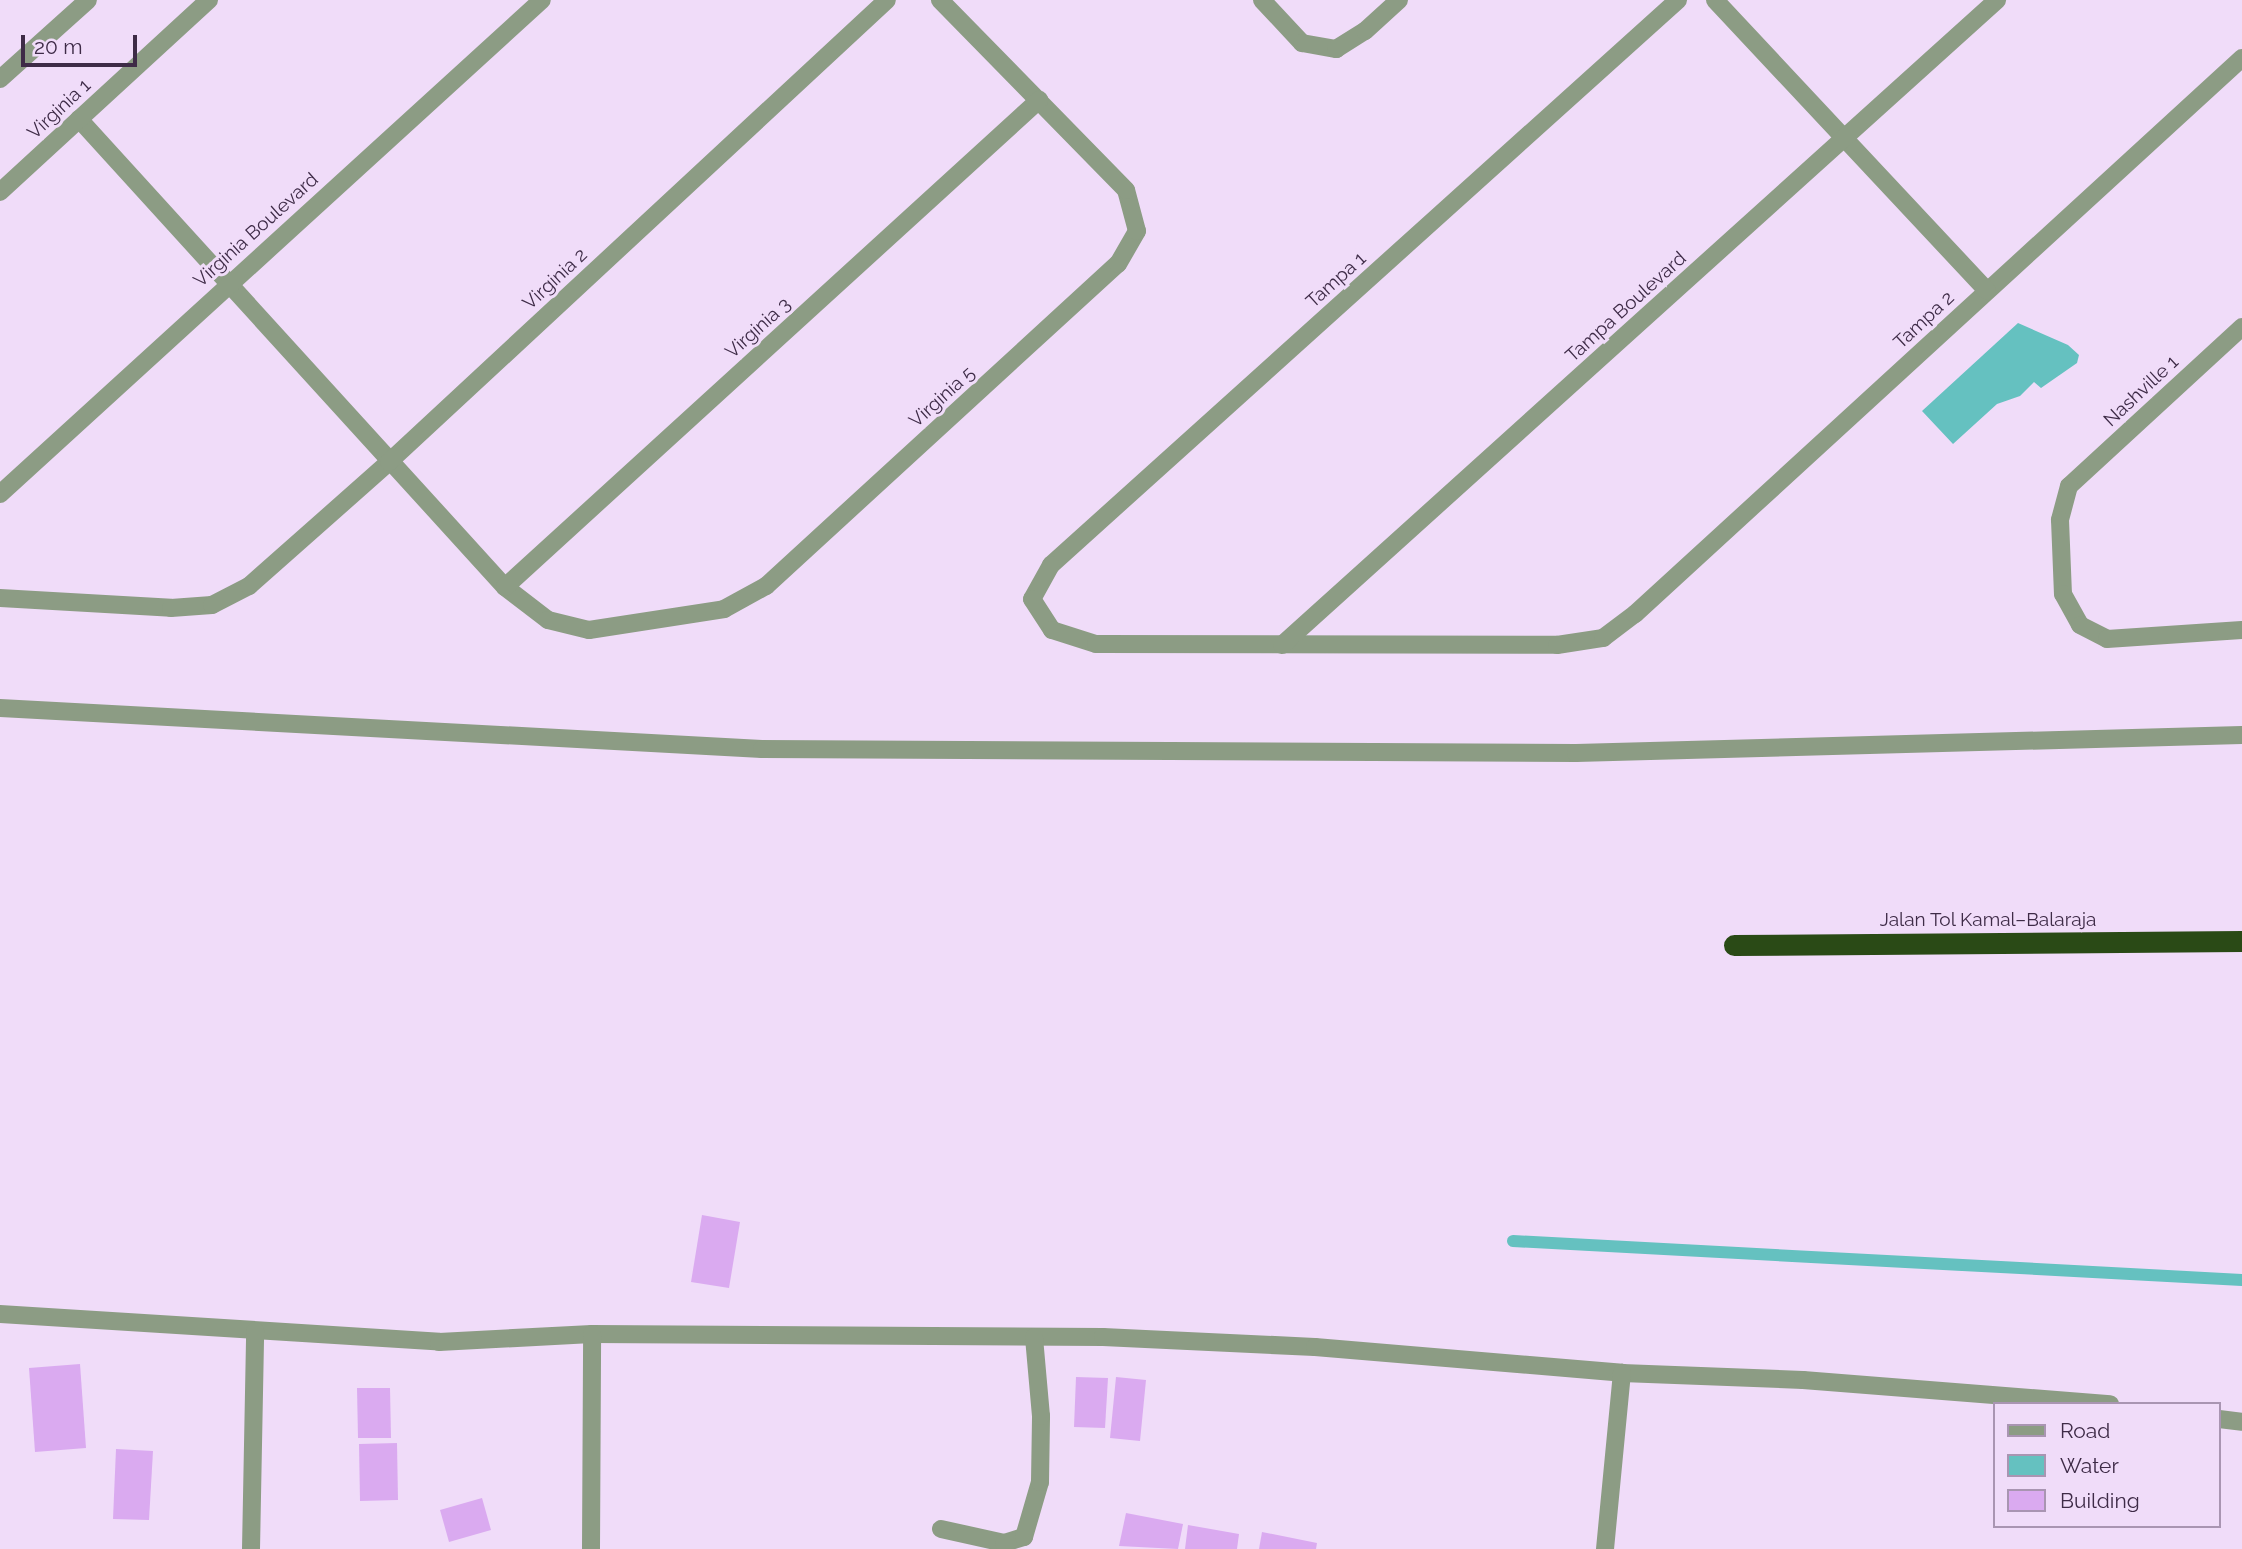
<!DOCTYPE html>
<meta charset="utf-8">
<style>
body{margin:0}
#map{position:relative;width:2242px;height:1549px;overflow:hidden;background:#f0dcf9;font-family:Raleway,sans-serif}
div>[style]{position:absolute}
.water>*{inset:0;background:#65c1c0}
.stream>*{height:12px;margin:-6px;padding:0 6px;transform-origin:6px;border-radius:6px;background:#65c1c0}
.building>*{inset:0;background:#daaaf0}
.street>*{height:18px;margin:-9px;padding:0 9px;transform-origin:9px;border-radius:9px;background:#8c9c84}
.highway>*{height:21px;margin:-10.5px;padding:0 10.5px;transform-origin:10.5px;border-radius:10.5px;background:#2a4a16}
span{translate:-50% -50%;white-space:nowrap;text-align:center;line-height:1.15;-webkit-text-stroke:6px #f0dcf9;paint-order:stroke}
.street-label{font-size:19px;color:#3e2b47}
.legend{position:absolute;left:1993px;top:1402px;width:228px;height:126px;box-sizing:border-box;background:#f0dcf9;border:2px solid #a995b2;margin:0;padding:9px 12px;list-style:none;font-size:21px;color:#3e2b47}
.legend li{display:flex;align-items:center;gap:14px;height:35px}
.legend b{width:35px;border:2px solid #a995b2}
.scale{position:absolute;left:21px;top:35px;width:116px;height:32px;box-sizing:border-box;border:4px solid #3e2b47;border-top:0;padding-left:9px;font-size:21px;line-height:24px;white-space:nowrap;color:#3e2b47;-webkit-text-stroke:5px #f0dcf9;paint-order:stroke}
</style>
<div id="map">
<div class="water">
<div style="clip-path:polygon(2018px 323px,2068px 345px,2079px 355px,2077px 363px,2041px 388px,2034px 382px,2020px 396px,1997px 404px,1953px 444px,1922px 411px)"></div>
</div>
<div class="stream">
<div style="left:1513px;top:1241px;width:730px;rotate:3.06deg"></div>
</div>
<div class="building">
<div style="clip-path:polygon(702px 1215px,740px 1222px,729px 1288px,691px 1282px)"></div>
<div style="clip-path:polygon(80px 1364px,86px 1448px,35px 1452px,29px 1368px)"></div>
<div style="clip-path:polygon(1076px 1377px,1108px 1378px,1105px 1428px,1074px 1427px)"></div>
<div style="clip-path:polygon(1116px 1377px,1146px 1380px,1140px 1441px,1110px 1438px)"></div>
<div style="clip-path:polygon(357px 1388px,390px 1388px,391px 1438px,358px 1438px)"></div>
<div style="clip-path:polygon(397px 1443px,398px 1500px,360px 1501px,359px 1444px)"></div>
<div style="clip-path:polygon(116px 1449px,153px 1451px,149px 1520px,113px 1519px)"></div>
<div style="clip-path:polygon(482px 1498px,491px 1530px,449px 1542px,440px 1510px)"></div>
<div style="clip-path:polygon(1126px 1513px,1183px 1524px,1178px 1549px,1119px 1546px)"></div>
<div style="clip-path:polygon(1188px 1525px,1239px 1534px,1237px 1549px,1185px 1549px)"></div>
<div style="clip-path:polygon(1262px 1532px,1317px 1543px,1316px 1549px,1259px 1549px)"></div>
</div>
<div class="street">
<div style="left:1262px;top:0;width:59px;rotate:47.1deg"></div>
<div style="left:1302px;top:43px;width:35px;rotate:10deg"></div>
<div style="left:1336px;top:49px;width:34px;rotate:-32deg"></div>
<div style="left:1365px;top:31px;width:46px;rotate:-42.4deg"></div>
<div style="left:1678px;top:0;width:844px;rotate:137.98deg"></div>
<div style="left:1051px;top:565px;width:39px;rotate:119deg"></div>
<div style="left:1032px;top:599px;width:37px;rotate:57deg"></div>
<div style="left:1052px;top:630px;width:46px;rotate:17.7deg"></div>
<div style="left:1096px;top:644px;width:461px;rotate:0.1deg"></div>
<div style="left:1557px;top:645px;width:47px;rotate:-8.7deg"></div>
<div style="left:1603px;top:638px;width:40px;rotate:-37deg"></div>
<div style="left:1635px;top:614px;width:823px;rotate:-42.49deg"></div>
<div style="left:1715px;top:0;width:398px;rotate:46.9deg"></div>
<div style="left:0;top:79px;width:118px;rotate:-41.9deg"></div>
<div style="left:79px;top:119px;width:633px;rotate:47.69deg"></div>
<div style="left:505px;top:587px;width:54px;rotate:37.5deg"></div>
<div style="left:548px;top:620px;width:42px;rotate:13.7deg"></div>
<div style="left:589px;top:630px;width:137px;rotate:-8.8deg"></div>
<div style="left:724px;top:609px;width:48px;rotate:-28.7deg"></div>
<div style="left:766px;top:586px;width:477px;rotate:-42.5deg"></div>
<div style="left:1118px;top:264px;width:38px;rotate:-60deg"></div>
<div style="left:1137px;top:231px;width:42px;rotate:-105deg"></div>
<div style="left:1126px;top:190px;width:266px;rotate:-134.4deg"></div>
<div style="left:0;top:192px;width:284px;rotate:-42.6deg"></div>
<div style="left:2242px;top:327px;width:235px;rotate:137.4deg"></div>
<div style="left:2069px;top:486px;width:35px;rotate:105deg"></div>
<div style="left:2060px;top:520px;width:74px;rotate:87.7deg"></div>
<div style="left:2063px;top:594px;width:35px;rotate:61deg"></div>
<div style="left:2080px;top:625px;width:30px;rotate:27deg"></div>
<div style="left:2107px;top:639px;width:135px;rotate:-3.8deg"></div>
<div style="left:0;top:494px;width:733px;rotate:-42.35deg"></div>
<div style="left:505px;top:587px;width:723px;rotate:-42.36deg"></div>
<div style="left:0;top:598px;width:171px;rotate:3.3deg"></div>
<div style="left:171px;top:608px;width:41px;rotate:-4.2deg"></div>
<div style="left:212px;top:605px;width:42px;rotate:-27.2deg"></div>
<div style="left:249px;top:586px;width:187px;rotate:-41.5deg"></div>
<div style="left:389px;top:462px;width:679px;rotate:-42.85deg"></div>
<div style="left:1282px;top:645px;width:963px;rotate:-42.05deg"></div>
<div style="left:0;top:708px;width:763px;rotate:3.08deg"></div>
<div style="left:762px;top:749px;width:814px;rotate:0.28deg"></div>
<div style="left:1576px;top:753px;width:666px;rotate:-1.55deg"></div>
<div style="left:0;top:1314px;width:440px;rotate:3.6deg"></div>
<div style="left:439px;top:1342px;width:153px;rotate:-3deg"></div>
<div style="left:592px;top:1334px;width:511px;rotate:0.34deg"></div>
<div style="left:1103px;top:1337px;width:212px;rotate:2.7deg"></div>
<div style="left:1315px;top:1347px;width:308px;rotate:4.8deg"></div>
<div style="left:1622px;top:1373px;width:181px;rotate:2.2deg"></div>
<div style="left:1803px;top:1380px;width:308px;rotate:4.5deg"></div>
<div style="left:2219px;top:1419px;width:23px;rotate:7deg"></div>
<div style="left:941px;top:1529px;width:65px;rotate:12.5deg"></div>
<div style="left:1004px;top:1543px;width:21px;rotate:-17deg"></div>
<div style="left:1024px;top:1537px;width:57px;rotate:-73.8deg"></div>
<div style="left:1040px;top:1482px;width:66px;rotate:-89.1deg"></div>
<div style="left:1041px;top:1416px;width:79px;rotate:-95.1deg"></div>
<div style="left:251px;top:1549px;width:218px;rotate:-88.9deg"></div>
<div style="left:591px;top:1549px;width:215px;rotate:-89.7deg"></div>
<div style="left:1605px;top:1549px;width:177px;rotate:-84.5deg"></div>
</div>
<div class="highway">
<div style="left:1734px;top:945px;width:508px;rotate:-0.45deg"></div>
</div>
<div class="street-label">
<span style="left:59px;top:109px;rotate:-43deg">Virginia 1</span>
<span style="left:256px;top:230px;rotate:-42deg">Virginia Boulevard</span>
<span style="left:555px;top:279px;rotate:-43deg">Virginia 2</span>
<span style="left:1336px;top:280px;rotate:-42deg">Tampa 1</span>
<span style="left:1626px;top:307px;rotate:-42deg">Tampa Boulevard</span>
<span style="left:1924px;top:320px;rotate:-43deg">Tampa 2</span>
<span style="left:758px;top:328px;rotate:-42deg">Virginia 3</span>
<span style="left:2141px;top:391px;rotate:-43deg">Nashville 1</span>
<span style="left:942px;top:397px;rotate:-42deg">Virginia 5</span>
<span style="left:1988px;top:920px">Jalan Tol Kamal–Balaraja</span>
</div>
<ul class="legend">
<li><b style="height:9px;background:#8c9c84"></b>Road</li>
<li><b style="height:19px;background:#65c1c0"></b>Water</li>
<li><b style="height:19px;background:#daaaf0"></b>Building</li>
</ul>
<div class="scale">20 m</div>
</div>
